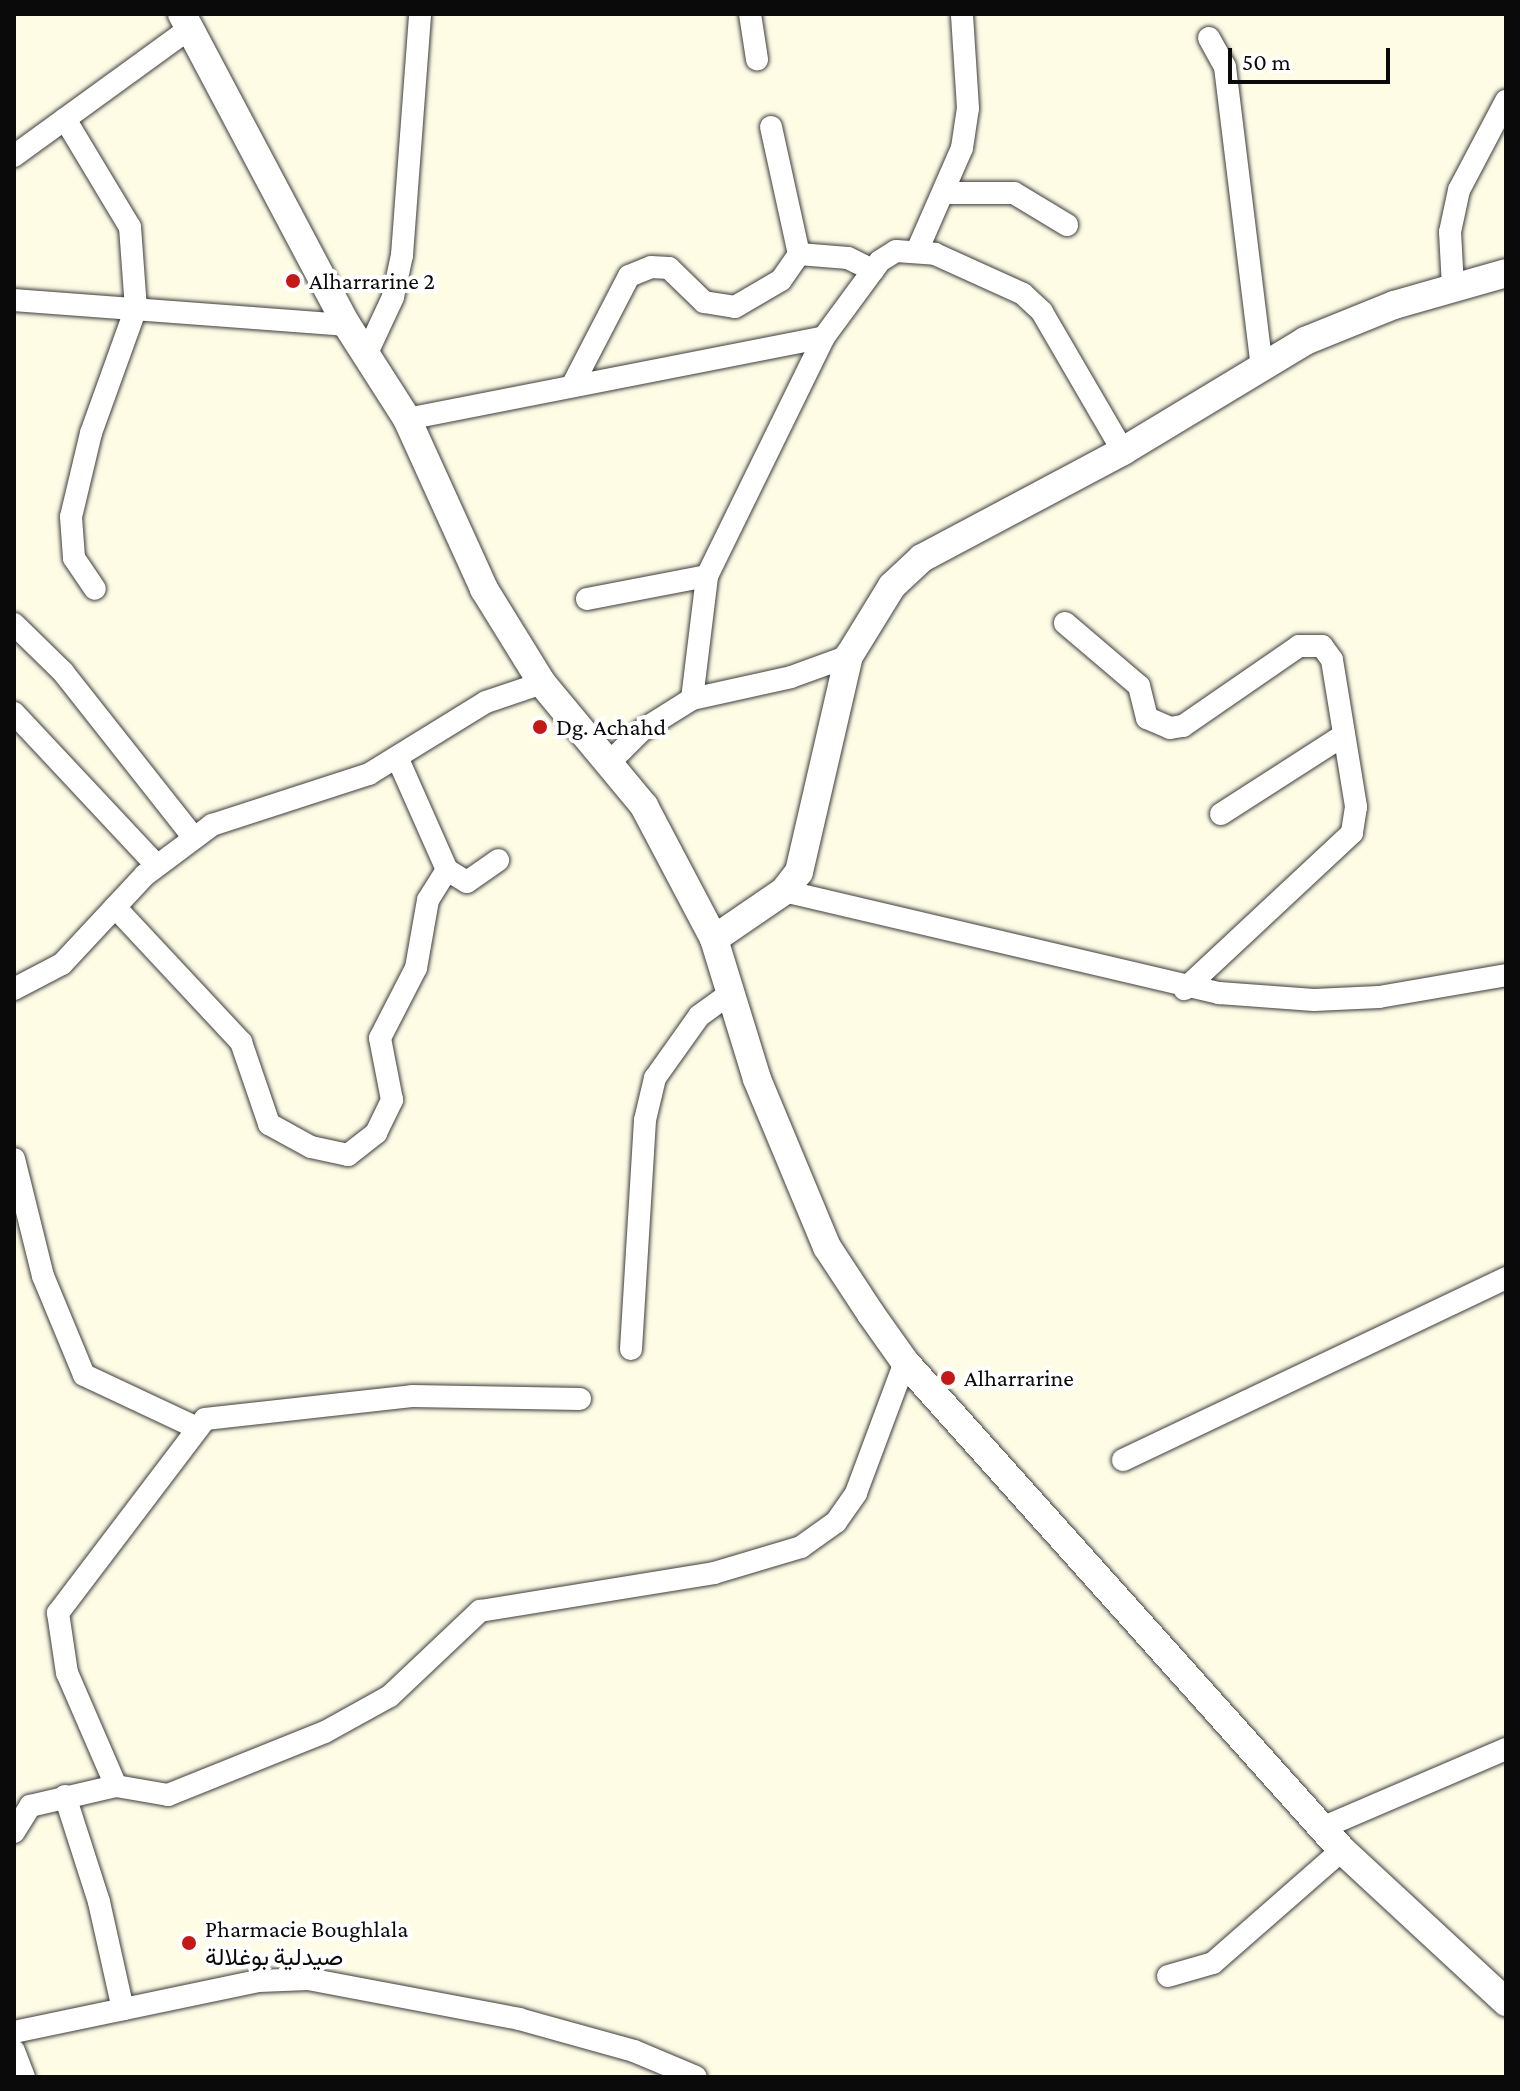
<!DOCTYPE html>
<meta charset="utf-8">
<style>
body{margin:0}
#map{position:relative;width:1520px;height:2091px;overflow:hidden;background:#fffce6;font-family:"Crimson Pro",Vazirmatn,serif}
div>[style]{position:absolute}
.roads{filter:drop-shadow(0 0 2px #3d3d3d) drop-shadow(0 0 2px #3d3d3d)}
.minor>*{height:22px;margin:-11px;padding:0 11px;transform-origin:11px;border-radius:11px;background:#fff}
.tertiary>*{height:28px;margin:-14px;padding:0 14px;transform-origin:14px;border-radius:14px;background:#fff}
.dots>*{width:22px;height:22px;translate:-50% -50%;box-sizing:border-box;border:4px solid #fff;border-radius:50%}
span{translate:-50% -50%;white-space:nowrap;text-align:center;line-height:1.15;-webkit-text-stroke:8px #fff;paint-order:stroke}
.poi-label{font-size:24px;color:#0a0a0a}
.left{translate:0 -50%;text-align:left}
.frame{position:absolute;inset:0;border:16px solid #0a0a0a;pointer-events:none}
.scale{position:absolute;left:1228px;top:48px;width:162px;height:36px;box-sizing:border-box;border:4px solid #0a0a0a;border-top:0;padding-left:10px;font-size:24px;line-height:28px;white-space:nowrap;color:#0a0a0a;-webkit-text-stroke:6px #fff;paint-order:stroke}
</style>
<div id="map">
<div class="roads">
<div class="minor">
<div style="left:750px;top:14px;width:46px;rotate:81.2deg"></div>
<div style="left:1209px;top:38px;width:33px;rotate:61deg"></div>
<div style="left:1225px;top:67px;width:302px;rotate:83deg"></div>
<div style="left:65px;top:119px;width:126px;rotate:59deg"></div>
<div style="left:130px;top:227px;width:81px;rotate:85.8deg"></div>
<div style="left:136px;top:308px;width:133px;rotate:109.8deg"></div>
<div style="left:91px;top:433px;width:86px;rotate:103.4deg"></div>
<div style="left:71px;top:517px;width:41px;rotate:85.8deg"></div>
<div style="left:74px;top:558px;width:37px;rotate:56deg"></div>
<div style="left:771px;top:127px;width:130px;rotate:77.6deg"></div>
<div style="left:799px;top:254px;width:49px;rotate:4.7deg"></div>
<div style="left:848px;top:258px;width:28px;rotate:26deg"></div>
<div style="left:14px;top:156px;width:216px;rotate:-36deg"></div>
<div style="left:947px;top:193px;width:67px"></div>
<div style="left:1014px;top:193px;width:62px;rotate:31.1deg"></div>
<div style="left:917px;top:251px;width:112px;rotate:-66.4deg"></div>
<div style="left:962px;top:148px;width:40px;rotate:-81.5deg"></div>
<div style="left:968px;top:108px;width:94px;rotate:-93.7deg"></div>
<div style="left:1453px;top:287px;width:55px;rotate:-93.1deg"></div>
<div style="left:1450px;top:232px;width:43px;rotate:-77.9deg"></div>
<div style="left:1459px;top:190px;width:101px;rotate:-62.2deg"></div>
<div style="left:14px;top:300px;width:334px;rotate:4.3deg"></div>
<div style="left:366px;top:355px;width:64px;rotate:-65deg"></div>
<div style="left:393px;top:297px;width:43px;rotate:-77.9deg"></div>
<div style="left:402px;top:255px;width:242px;rotate:-85.7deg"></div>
<div style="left:572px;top:386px;width:124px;rotate:-62.6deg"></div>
<div style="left:629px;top:276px;width:24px;rotate:-22deg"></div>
<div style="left:651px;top:267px;width:18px;rotate:3deg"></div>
<div style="left:669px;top:268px;width:49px;rotate:44.2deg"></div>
<div style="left:704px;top:302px;width:31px;rotate:9deg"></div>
<div style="left:735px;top:307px;width:53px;rotate:-30.4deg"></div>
<div style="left:781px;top:280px;width:32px;rotate:-55deg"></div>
<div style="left:407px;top:419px;width:425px;rotate:-11.1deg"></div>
<div style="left:587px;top:599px;width:122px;rotate:-10.9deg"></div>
<div style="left:1065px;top:623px;width:97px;rotate:40.4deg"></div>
<div style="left:1139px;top:686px;width:33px;rotate:76deg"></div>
<div style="left:1147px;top:718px;width:25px;rotate:23deg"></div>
<div style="left:1170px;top:728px;width:13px;rotate:-9deg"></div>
<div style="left:1183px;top:726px;width:141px;rotate:-34.6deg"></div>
<div style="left:1299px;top:646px;width:23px"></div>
<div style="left:1322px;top:646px;width:17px;rotate:54deg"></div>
<div style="left:1332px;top:660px;width:149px;rotate:80.7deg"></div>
<div style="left:1356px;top:807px;width:26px;rotate:99deg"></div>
<div style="left:1352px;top:833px;width:229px;rotate:137deg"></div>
<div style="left:14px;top:624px;width:69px;rotate:44.4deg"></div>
<div style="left:63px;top:672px;width:211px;rotate:51.7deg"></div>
<div style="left:692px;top:699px;width:124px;rotate:-83deg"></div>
<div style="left:707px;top:576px;width:266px;rotate:-63.9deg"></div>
<div style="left:824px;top:337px;width:94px;rotate:-53.6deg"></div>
<div style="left:880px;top:261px;width:19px;rotate:-32deg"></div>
<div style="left:896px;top:251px;width:39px;rotate:4deg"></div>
<div style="left:935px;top:254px;width:97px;rotate:24.4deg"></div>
<div style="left:1023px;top:294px;width:26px;rotate:43deg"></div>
<div style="left:1042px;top:312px;width:161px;rotate:59.8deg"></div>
<div style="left:14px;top:713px;width:208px;rotate:46.9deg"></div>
<div style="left:397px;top:757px;width:124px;rotate:66.1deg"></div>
<div style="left:447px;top:870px;width:23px;rotate:31deg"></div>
<div style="left:467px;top:882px;width:38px;rotate:-35deg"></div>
<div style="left:610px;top:762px;width:44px;rotate:-45deg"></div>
<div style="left:641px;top:731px;width:60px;rotate:-32.1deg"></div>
<div style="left:692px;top:699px;width:101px;rotate:-12.5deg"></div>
<div style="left:791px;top:677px;width:62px;rotate:-19.9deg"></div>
<div style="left:1221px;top:814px;width:146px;rotate:-32.7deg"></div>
<div style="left:784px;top:891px;width:447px;rotate:13.2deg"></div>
<div style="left:1219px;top:993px;width:95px;rotate:4.2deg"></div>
<div style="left:1314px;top:1000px;width:65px;rotate:-2.6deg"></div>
<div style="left:1379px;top:997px;width:129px;rotate:-9.8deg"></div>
<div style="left:115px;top:907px;width:185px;rotate:47deg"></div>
<div style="left:241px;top:1042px;width:87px;rotate:71.1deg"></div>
<div style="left:269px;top:1124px;width:48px;rotate:28.7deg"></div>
<div style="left:311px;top:1147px;width:38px;rotate:12deg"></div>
<div style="left:348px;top:1155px;width:36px;rotate:-38deg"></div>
<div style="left:376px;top:1133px;width:37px;rotate:-64deg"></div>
<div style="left:392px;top:1100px;width:63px;rotate:-101deg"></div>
<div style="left:380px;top:1038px;width:79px;rotate:-62.8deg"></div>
<div style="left:416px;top:968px;width:69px;rotate:-80deg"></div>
<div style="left:428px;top:900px;width:36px;rotate:-58deg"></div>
<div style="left:14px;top:989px;width:54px;rotate:-27.5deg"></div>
<div style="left:62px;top:964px;width:122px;rotate:-47deg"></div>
<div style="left:145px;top:875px;width:84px;rotate:-36.7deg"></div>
<div style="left:212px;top:825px;width:165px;rotate:-18deg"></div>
<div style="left:369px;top:774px;width:137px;rotate:-31.6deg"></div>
<div style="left:486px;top:702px;width:59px;rotate:-18.7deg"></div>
<div style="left:14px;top:1159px;width:121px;rotate:76.1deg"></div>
<div style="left:43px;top:1276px;width:107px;rotate:67.5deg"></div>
<div style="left:84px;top:1375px;width:125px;rotate:25.1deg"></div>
<div style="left:631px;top:1349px;width:229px;rotate:-86.5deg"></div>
<div style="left:645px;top:1120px;width:43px;rotate:-76.6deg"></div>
<div style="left:655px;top:1078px;width:76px;rotate:-54.6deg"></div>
<div style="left:699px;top:1016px;width:39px;rotate:-36deg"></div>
<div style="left:1123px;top:1460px;width:424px;rotate:-25.4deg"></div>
<div style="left:116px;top:1786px;width:123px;rotate:-113.4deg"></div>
<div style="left:67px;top:1673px;width:61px;rotate:-98.5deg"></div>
<div style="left:58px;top:1613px;width:243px;rotate:-52.8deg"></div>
<div style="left:205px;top:1419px;width:208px;rotate:-6.3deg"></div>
<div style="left:412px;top:1396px;width:168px;rotate:1deg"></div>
<div style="left:65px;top:1796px;width:111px;rotate:72.2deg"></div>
<div style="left:99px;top:1902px;width:110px;rotate:77.4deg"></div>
<div style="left:1324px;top:1827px;width:198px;rotate:-23.2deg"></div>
<div style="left:14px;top:1832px;width:31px;rotate:-58deg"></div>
<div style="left:30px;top:1806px;width:88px;rotate:-13.1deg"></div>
<div style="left:116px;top:1786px;width:53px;rotate:9.8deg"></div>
<div style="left:168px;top:1795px;width:169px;rotate:-21.9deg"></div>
<div style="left:325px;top:1732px;width:74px;rotate:-29deg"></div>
<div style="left:390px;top:1696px;width:124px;rotate:-43.4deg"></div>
<div style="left:480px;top:1611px;width:237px;rotate:-9.2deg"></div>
<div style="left:714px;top:1573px;width:91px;rotate:-16.6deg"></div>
<div style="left:801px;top:1547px;width:43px;rotate:-35.5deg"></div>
<div style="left:836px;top:1522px;width:35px;rotate:-55deg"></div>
<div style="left:856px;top:1493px;width:140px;rotate:-69.5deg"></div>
<div style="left:1168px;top:1976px;width:47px;rotate:-16.1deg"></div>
<div style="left:1213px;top:1963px;width:171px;rotate:-41.2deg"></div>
<div style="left:14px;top:2032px;width:250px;rotate:-11.8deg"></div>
<div style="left:259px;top:1981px;width:49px;rotate:-2.3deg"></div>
<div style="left:308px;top:1979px;width:215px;rotate:10.7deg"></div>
<div style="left:519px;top:2019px;width:119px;rotate:15.5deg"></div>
<div style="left:634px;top:2051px;width:67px;rotate:22.8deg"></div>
<div style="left:14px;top:2051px;width:28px;rotate:69deg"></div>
</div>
<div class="tertiary">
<div style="left:182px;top:14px;width:352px;rotate:62.1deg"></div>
<div style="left:347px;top:325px;width:112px;rotate:57.4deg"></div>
<div style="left:407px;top:419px;width:187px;rotate:65.6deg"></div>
<div style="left:484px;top:589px;width:110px;rotate:58.3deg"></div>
<div style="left:542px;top:683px;width:160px;rotate:50.3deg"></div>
<div style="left:644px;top:806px;width:150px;rotate:62.2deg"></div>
<div style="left:714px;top:939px;width:146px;rotate:72.9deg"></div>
<div style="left:757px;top:1079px;width:182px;rotate:67.4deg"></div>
<div style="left:827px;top:1247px;width:80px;rotate:56.7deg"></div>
<div style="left:871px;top:1314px;width:59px;rotate:54.7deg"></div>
<div style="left:905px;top:1362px;width:655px;rotate:48.16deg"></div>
<div style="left:1342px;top:1850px;width:224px;rotate:42.8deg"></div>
<div style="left:714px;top:939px;width:85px;rotate:-34.4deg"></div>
<div style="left:784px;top:891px;width:24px;rotate:-52deg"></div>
<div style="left:799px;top:872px;width:222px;rotate:-77deg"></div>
<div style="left:849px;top:656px;width:82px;rotate:-58.4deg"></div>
<div style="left:892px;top:586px;width:41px;rotate:-43deg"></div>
<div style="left:922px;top:558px;width:228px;rotate:-28deg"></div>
<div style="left:1123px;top:451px;width:213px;rotate:-31.1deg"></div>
<div style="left:1305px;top:341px;width:96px;rotate:-22deg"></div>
<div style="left:1394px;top:305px;width:116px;rotate:-15.9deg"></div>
</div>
</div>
<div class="dots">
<div style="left:293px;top:281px;background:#c41a17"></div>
<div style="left:540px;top:727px;background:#c41a17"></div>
<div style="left:948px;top:1378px;background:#c41a17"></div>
<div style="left:189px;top:1943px;background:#c41a17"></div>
</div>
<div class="poi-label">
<span class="left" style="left:309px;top:281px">Alharrarine 2</span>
<span class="left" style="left:556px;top:727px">Dg. Achahd</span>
<span class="left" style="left:964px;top:1378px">Alharrarine</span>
<span class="left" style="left:205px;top:1943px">Pharmacie Boughlala<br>صيدلية بوغلالة</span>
</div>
<div class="frame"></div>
<div class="scale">50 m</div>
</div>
